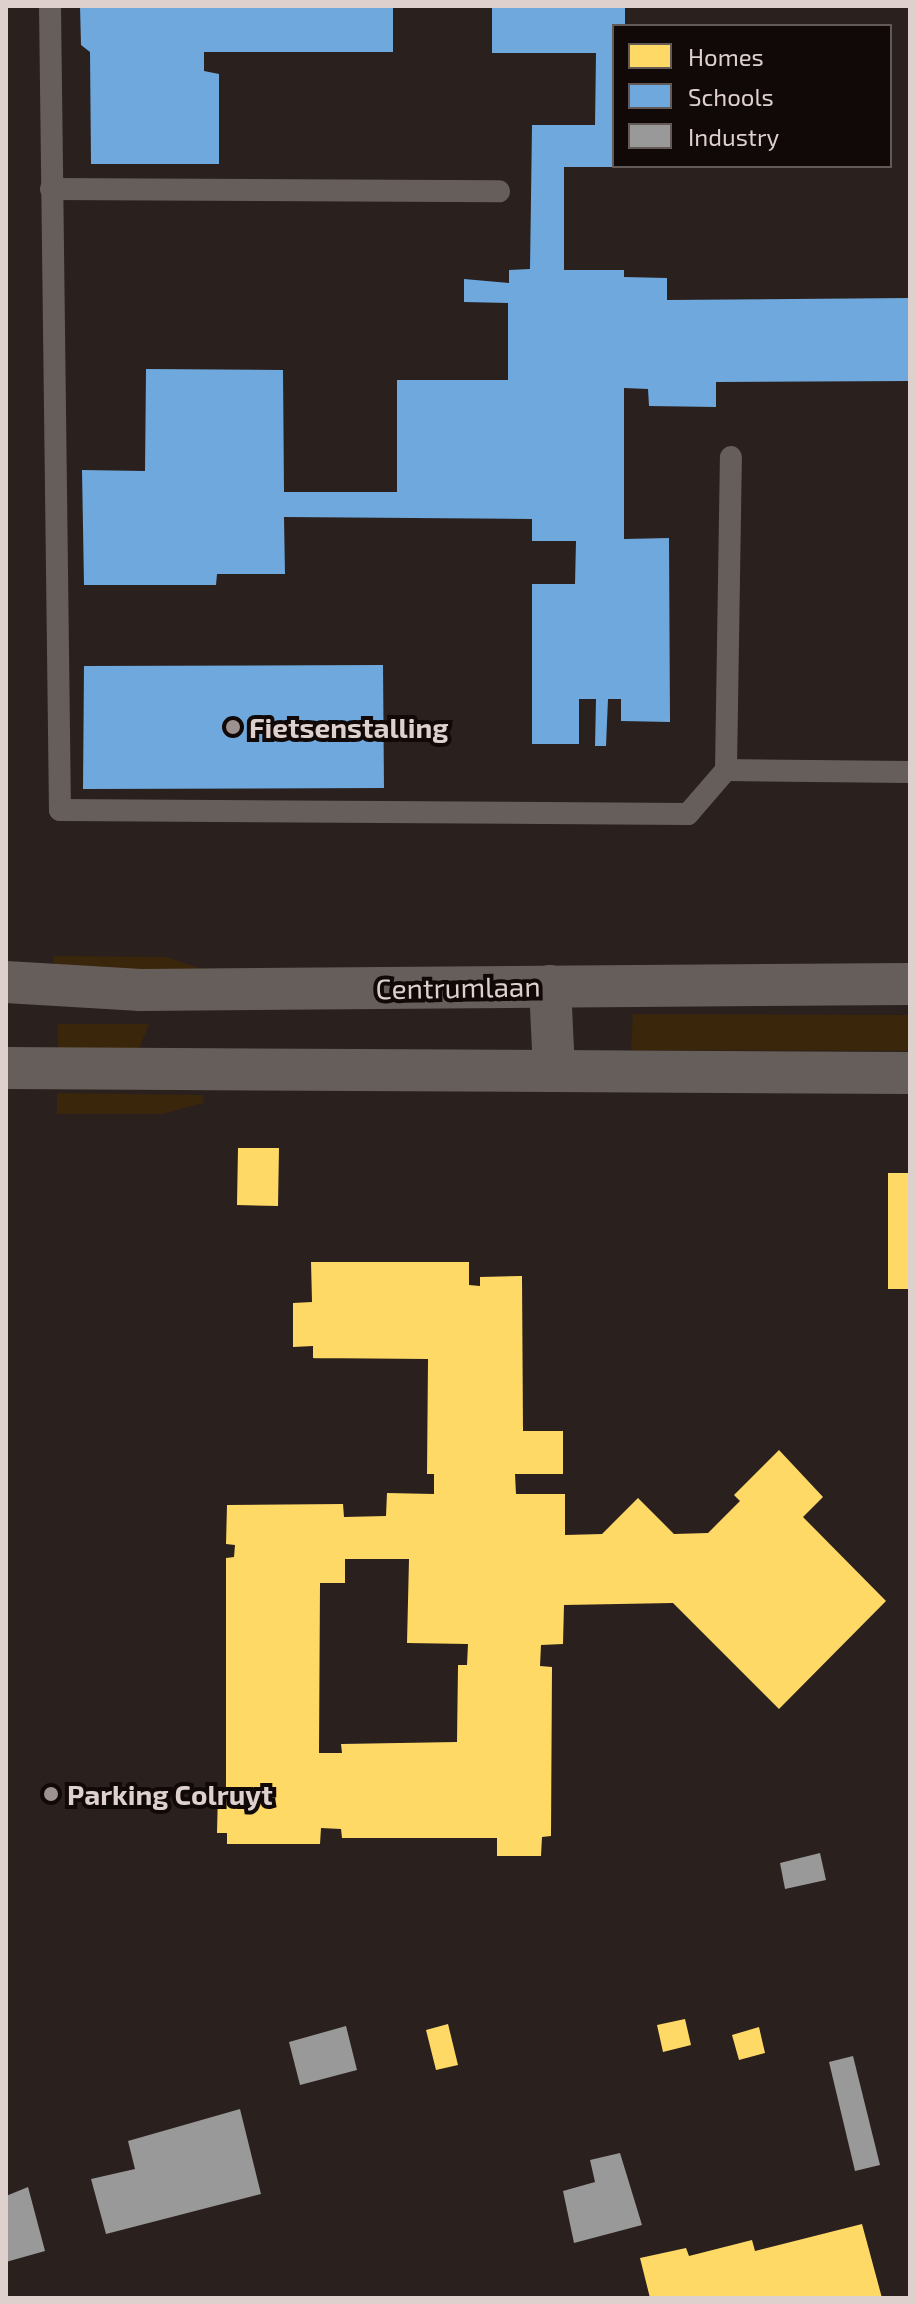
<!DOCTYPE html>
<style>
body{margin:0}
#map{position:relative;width:916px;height:2304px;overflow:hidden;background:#2a201e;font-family:"Exo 2",sans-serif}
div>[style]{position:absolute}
.green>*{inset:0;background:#3a260a}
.homes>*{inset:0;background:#ffd966}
.schools>*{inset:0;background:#6fa8dc}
.industry>*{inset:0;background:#999}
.lane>*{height:22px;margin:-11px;padding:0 11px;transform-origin:11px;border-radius:11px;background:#665e5a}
.street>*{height:42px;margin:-21px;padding:0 21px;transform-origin:21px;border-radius:21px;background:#665e5a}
.dots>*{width:22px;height:22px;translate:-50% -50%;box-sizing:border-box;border:4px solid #110908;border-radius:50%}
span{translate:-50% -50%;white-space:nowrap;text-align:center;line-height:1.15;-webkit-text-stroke:8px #110908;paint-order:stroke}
.poi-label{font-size:28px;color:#ddd0cd;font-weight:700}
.left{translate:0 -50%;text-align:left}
.street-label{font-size:28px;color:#ddd0cd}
.frame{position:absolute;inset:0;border:8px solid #ddd0cd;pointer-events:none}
.legend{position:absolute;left:612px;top:24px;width:280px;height:144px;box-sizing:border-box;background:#110908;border:2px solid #635957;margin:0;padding:10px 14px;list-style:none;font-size:24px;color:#ddd0cd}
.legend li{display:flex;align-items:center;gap:16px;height:40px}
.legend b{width:40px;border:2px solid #635957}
</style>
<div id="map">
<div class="green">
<div style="clip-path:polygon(53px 956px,166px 957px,217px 974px,56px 979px)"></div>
<div style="clip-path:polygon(633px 1014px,910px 1015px,910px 1051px,631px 1050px)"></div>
<div style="clip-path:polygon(58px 1024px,149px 1024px,134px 1062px,58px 1062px)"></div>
<div style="clip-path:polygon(57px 1093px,203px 1095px,203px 1103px,162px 1114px,57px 1114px)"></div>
</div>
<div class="homes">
<div style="clip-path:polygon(238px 1148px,279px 1148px,278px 1206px,237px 1205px)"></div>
<div style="clip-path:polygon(888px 1173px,910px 1173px,910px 1289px,888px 1289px)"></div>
<div style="clip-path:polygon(evenodd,311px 1262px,469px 1262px,469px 1285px,480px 1286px,480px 1277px,522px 1276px,523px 1431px,563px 1431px,563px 1474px,515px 1474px,516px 1494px,565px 1494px,565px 1535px,602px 1534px,638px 1498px,674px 1534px,708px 1533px,740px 1501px,734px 1495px,779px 1450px,823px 1497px,803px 1517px,886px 1601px,779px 1709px,673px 1603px,564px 1605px,563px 1644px,541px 1645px,540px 1666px,552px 1667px,551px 1836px,542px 1837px,541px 1856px,497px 1856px,497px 1838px,342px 1838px,341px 1829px,321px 1828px,320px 1844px,227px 1844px,227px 1833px,217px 1833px,218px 1791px,226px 1793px,226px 1558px,234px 1557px,235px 1545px,226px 1544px,227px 1505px,343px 1504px,344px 1517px,386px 1516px,387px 1493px,434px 1494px,434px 1474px,427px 1474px,428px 1359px,313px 1358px,313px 1346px,293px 1347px,293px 1303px,312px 1302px,311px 1262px,345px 1559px,409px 1559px,407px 1643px,468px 1644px,467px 1665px,458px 1665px,457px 1742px,341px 1744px,342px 1753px,319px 1753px,320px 1583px,345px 1583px,345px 1559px)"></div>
<div style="clip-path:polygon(685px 2019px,691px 2045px,663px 2052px,657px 2025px)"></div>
<div style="clip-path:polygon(448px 2024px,458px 2065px,436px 2070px,426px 2030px)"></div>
<div style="clip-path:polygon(759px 2027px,765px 2053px,739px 2060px,732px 2035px)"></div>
<div style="clip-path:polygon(862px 2224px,882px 2298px,650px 2298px,640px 2258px,686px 2248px,689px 2256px,752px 2240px,755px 2251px)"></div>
</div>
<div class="schools">
<div style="clip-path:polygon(80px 6px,393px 6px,393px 52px,204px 52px,204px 71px,219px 74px,219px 164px,91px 164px,90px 52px,81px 45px)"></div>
<div style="clip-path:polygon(492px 6px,625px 6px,625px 26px,614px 26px,614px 167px,564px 167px,564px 270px,624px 270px,624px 277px,667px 278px,667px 300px,910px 298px,910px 381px,716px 382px,716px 407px,649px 406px,648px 389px,624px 388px,624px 539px,669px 538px,670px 722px,621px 721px,621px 699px,608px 699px,606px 746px,595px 746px,596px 699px,579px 699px,579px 744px,532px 744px,532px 584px,575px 584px,576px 541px,532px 541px,532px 519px,284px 517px,285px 574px,217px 574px,216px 585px,84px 585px,82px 470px,145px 471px,146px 369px,283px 370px,284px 492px,397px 492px,397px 380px,508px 380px,508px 303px,464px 302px,464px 279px,509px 283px,509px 270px,530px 269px,532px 125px,595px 125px,596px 53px,492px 53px)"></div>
<div style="clip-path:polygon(383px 665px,384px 788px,83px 789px,84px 666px)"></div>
</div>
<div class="industry">
<div style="clip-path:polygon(820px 1853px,826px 1880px,785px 1889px,780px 1863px)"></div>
<div style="clip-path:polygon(346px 2026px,357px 2070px,300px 2085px,289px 2042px)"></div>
<div style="clip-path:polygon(853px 2056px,880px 2165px,855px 2171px,829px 2062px)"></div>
<div style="clip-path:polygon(240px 2109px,261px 2194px,106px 2234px,91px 2179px,135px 2169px,128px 2141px)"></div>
<div style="clip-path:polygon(620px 2153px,642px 2225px,574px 2243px,563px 2191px,595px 2182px,590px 2160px)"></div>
<div style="clip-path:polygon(28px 2187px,45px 2251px,6px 2262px,6px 2196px)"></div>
</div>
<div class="lane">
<div style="left:50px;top:6px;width:804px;rotate:89.29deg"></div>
<div style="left:60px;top:810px;width:628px;rotate:0.36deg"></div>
<div style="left:688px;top:814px;width:58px;rotate:-49.2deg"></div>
<div style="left:726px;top:770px;width:184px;rotate:0.6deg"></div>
<div style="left:51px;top:189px;width:448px;rotate:0.3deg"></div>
<div style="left:726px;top:770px;width:313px;rotate:-89.1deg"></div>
</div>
<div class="street">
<div style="left:6px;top:982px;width:135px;rotate:3.4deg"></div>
<div style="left:141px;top:990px;width:769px;rotate:-0.45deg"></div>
<div style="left:550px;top:986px;width:85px;rotate:87.3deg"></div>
<div style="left:6px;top:1068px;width:904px;rotate:0.32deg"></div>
</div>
<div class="dots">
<div style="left:233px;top:727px;background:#9e9290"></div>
<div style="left:51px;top:1794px;background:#9e9290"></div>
</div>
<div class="poi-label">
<span class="left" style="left:249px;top:727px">Fietsenstalling</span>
<span class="left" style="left:67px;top:1794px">Parking Colruyt</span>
</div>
<div class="street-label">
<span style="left:458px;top:987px;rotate:-1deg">Centrumlaan</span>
</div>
<div class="frame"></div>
<ul class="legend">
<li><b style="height:22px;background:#ffd966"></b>Homes</li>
<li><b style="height:22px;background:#6fa8dc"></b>Schools</li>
<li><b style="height:22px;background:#999"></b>Industry</li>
</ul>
</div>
